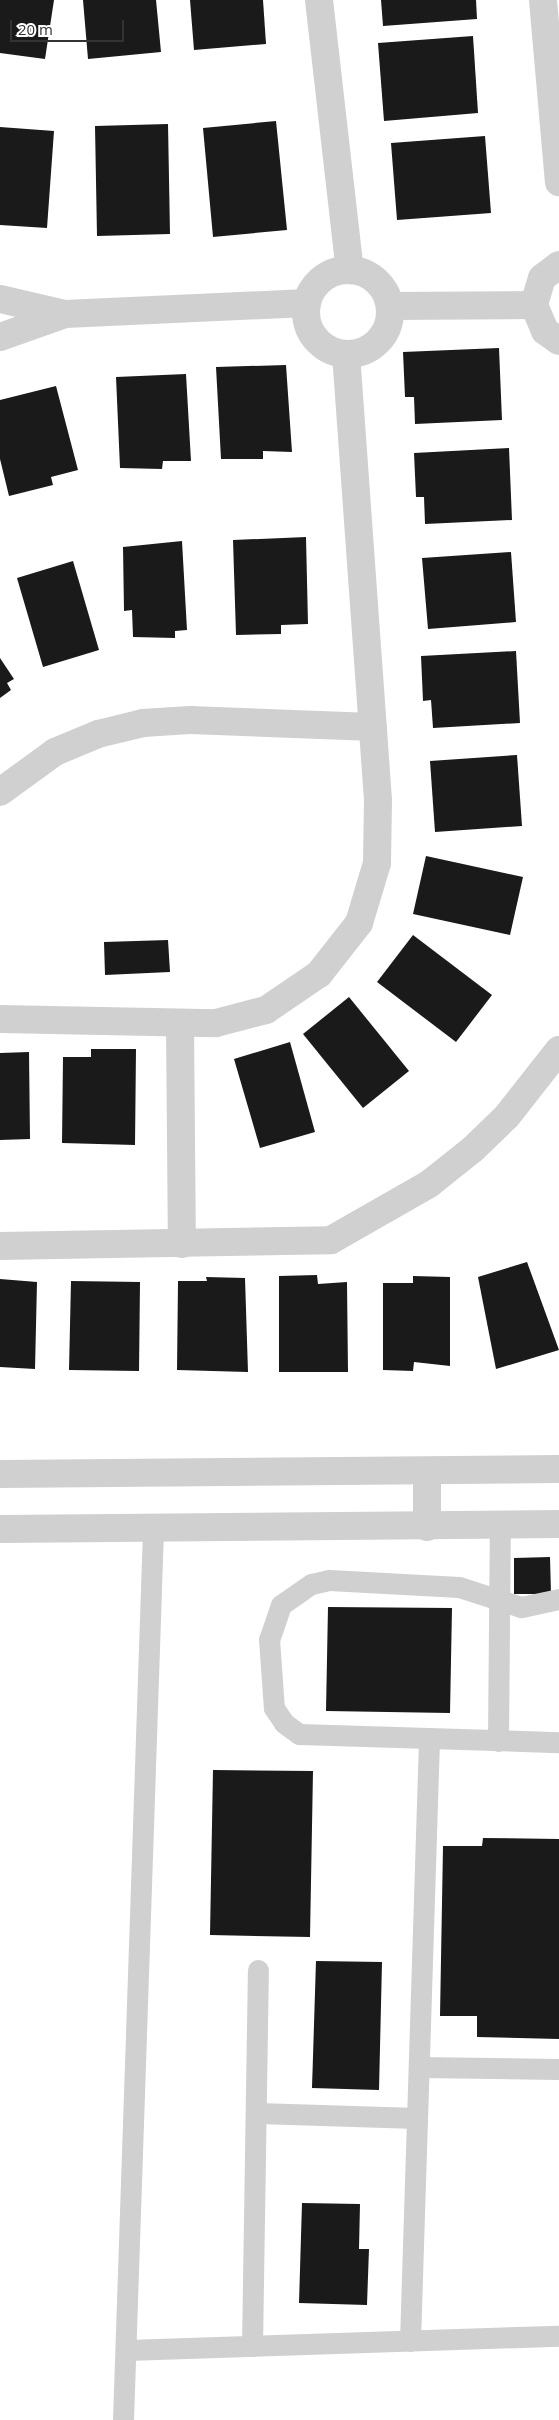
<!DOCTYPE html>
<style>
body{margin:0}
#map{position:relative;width:559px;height:2420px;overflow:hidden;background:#fff;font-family:"Open Sans",sans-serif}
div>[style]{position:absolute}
.building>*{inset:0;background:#1a1a1a}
.service>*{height:21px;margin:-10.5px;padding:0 10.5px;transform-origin:10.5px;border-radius:10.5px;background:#d0d0d0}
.minor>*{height:28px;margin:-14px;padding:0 14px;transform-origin:14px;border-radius:14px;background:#d0d0d0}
.minor>.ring{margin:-14px;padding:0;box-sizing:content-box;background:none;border:28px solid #d0d0d0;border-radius:50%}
.tertiary>*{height:28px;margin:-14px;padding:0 14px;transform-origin:14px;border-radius:14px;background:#d0d0d0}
span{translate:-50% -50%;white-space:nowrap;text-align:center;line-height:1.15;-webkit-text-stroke:5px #fff;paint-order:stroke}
.scale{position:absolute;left:10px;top:20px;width:114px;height:22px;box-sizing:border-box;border:2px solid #333;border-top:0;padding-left:6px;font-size:15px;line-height:18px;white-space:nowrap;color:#333;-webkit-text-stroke:4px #fff;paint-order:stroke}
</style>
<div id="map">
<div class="building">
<div style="clip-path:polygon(0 0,54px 0,45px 59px,0 53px)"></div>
<div style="clip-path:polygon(83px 0,156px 0,161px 52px,88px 59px)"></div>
<div style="clip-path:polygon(190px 0,263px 0,266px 44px,194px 50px)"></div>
<div style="clip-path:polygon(381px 0,476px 0,477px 19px,383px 26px)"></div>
<div style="clip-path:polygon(473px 36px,478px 113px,384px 121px,378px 43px)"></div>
<div style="clip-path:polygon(276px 121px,287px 230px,213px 237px,203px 128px)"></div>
<div style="clip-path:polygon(168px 124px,170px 234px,97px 236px,95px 126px)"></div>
<div style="clip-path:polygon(0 127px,54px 131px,47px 228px,0 225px)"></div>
<div style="clip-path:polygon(485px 136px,491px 213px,397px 220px,391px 143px)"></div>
<div style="clip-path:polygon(499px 348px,502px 420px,415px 424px,414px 397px,405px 397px,403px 352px)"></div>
<div style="clip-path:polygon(286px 365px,292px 452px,263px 451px,263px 459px,221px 459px,216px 367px)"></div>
<div style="clip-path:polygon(186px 374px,191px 461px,163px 461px,162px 469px,120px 468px,116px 377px)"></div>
<div style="clip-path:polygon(56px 386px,78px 470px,51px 477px,53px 485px,9px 496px,0 459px,0 400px)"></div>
<div style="clip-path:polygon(509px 448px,512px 520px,425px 524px,424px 497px,416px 497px,414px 453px)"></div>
<div style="clip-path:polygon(306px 537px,308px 624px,281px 625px,281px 634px,236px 635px,233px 540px)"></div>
<div style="clip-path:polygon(182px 541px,187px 630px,175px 631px,175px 638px,133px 637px,132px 610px,124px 611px,123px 547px)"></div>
<div style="clip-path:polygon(511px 552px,516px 622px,428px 629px,422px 558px)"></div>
<div style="clip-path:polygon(73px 561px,99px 650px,43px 667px,17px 578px)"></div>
<div style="clip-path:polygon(516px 651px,520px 723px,433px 728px,431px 700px,423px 701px,421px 656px)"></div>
<div style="clip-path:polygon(0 658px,14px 679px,7px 683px,11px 690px,0 698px)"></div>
<div style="clip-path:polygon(517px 755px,522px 826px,435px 832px,430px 761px)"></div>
<div style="clip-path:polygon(426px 856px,523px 877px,510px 935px,413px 914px)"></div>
<div style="clip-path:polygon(413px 935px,492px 995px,456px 1042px,377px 982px)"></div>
<div style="clip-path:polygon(168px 940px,170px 972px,105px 975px,104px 942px)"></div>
<div style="clip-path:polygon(349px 997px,409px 1071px,363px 1108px,303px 1034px)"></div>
<div style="clip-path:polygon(290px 1042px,315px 1132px,260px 1148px,234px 1059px)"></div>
<div style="clip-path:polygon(91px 1049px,136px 1049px,135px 1145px,62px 1143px,63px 1057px,91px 1057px)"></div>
<div style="clip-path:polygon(29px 1052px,30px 1139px,0 1140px,0 1053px)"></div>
<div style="clip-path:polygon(527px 1262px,559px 1350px,496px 1369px,478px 1277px)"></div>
<div style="clip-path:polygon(317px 1275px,318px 1284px,347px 1282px,348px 1372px,279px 1372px,279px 1276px)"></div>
<div style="clip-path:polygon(413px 1276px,450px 1277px,450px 1366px,414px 1362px,413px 1371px,383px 1370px,383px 1283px,413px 1283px)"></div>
<div style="clip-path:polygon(206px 1277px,245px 1278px,248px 1372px,177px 1370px,178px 1281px,207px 1281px)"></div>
<div style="clip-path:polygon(0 1279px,37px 1282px,35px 1369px,0 1367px)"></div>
<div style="clip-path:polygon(71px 1281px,140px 1282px,139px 1371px,69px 1370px)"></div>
<div style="clip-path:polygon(550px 1557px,551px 1594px,514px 1594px,514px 1558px)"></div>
<div style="clip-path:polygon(328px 1607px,452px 1608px,450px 1713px,326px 1711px)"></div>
<div style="clip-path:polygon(213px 1770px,313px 1771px,310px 1937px,210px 1935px)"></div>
<div style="clip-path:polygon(483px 1838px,559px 1839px,559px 2039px,477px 2037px,477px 2016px,440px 2016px,443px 1846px,482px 1846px)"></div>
<div style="clip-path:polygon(316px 1961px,382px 1962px,379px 2090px,312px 2088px)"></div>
<div style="clip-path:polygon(302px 2203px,360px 2204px,359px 2249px,369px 2249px,367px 2305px,299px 2303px)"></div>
</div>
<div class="service">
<div style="left:559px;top:1599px;width:39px;rotate:168deg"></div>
<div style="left:521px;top:1607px;width:65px;rotate:-162.1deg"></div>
<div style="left:459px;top:1587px;width:130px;rotate:-176.9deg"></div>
<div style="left:329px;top:1580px;width:18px;rotate:167deg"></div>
<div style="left:311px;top:1584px;width:37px;rotate:145deg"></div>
<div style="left:281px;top:1605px;width:36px;rotate:109deg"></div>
<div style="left:269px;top:1639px;width:69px;rotate:85.9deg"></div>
<div style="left:274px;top:1708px;width:18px;rotate:56deg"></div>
<div style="left:284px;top:1723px;width:19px;rotate:36deg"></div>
<div style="left:299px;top:1734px;width:260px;rotate:1.8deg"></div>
<div style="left:498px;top:1741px;width:218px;rotate:-89.5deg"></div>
<div style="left:419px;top:2067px;width:140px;rotate:0.8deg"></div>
<div style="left:257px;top:2113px;width:160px;rotate:1.8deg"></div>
<div style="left:410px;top:2341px;width:601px;rotate:-88.19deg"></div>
<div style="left:252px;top:2346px;width:376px;rotate:-89.1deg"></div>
<div style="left:127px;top:2350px;width:432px;rotate:-1.9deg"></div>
<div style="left:123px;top:2420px;width:893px;rotate:-88.07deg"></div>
</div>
<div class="minor">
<div style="left:319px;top:0;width:272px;rotate:83.5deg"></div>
<div style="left:543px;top:0;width:183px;rotate:85deg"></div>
<div style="left:559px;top:265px;width:21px;rotate:143deg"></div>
<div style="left:542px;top:278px;width:28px;rotate:107deg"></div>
<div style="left:534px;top:305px;width:28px;rotate:67deg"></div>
<div style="left:545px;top:331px;width:17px;rotate:36deg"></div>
<div class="ring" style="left:306px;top:270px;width:56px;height:56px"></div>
<div style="left:0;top:299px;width:67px;rotate:13deg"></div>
<div style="left:65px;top:314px;width:242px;rotate:-2.6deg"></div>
<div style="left:390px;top:306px;width:144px;rotate:-0.4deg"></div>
<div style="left:0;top:337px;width:69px;rotate:-19.5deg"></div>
<div style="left:0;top:792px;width:68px;rotate:-36deg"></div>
<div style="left:55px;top:752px;width:47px;rotate:-22.7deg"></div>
<div style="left:98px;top:734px;width:46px;rotate:-13.7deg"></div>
<div style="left:143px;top:723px;width:47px;rotate:-3.7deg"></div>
<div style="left:190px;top:720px;width:183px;rotate:2.2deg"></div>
<div style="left:0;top:1019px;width:216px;rotate:1.1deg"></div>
<div style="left:216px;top:1023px;width:52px;rotate:-14.6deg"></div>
<div style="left:266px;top:1010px;width:64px;rotate:-34.2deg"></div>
<div style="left:319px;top:974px;width:65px;rotate:-51.9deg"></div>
<div style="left:359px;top:923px;width:63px;rotate:-73.3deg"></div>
<div style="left:377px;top:863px;width:63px;rotate:-89.1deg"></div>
<div style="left:378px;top:800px;width:446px;rotate:-94.1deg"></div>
<div style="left:180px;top:1025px;width:219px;rotate:89.5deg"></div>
<div style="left:0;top:1246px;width:331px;rotate:-1deg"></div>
<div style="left:331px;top:1240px;width:113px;rotate:-29.7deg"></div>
<div style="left:429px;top:1184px;width:56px;rotate:-38.5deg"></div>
<div style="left:473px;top:1149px;width:47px;rotate:-44.1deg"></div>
<div style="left:507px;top:1116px;width:84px;rotate:-51.8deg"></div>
</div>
<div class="tertiary">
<div style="left:0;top:1474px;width:559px;rotate:-0.51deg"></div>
<div style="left:427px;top:1527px;width:56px;rotate:-90deg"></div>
<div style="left:0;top:1529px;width:559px;rotate:-0.51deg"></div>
</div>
<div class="scale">20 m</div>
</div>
